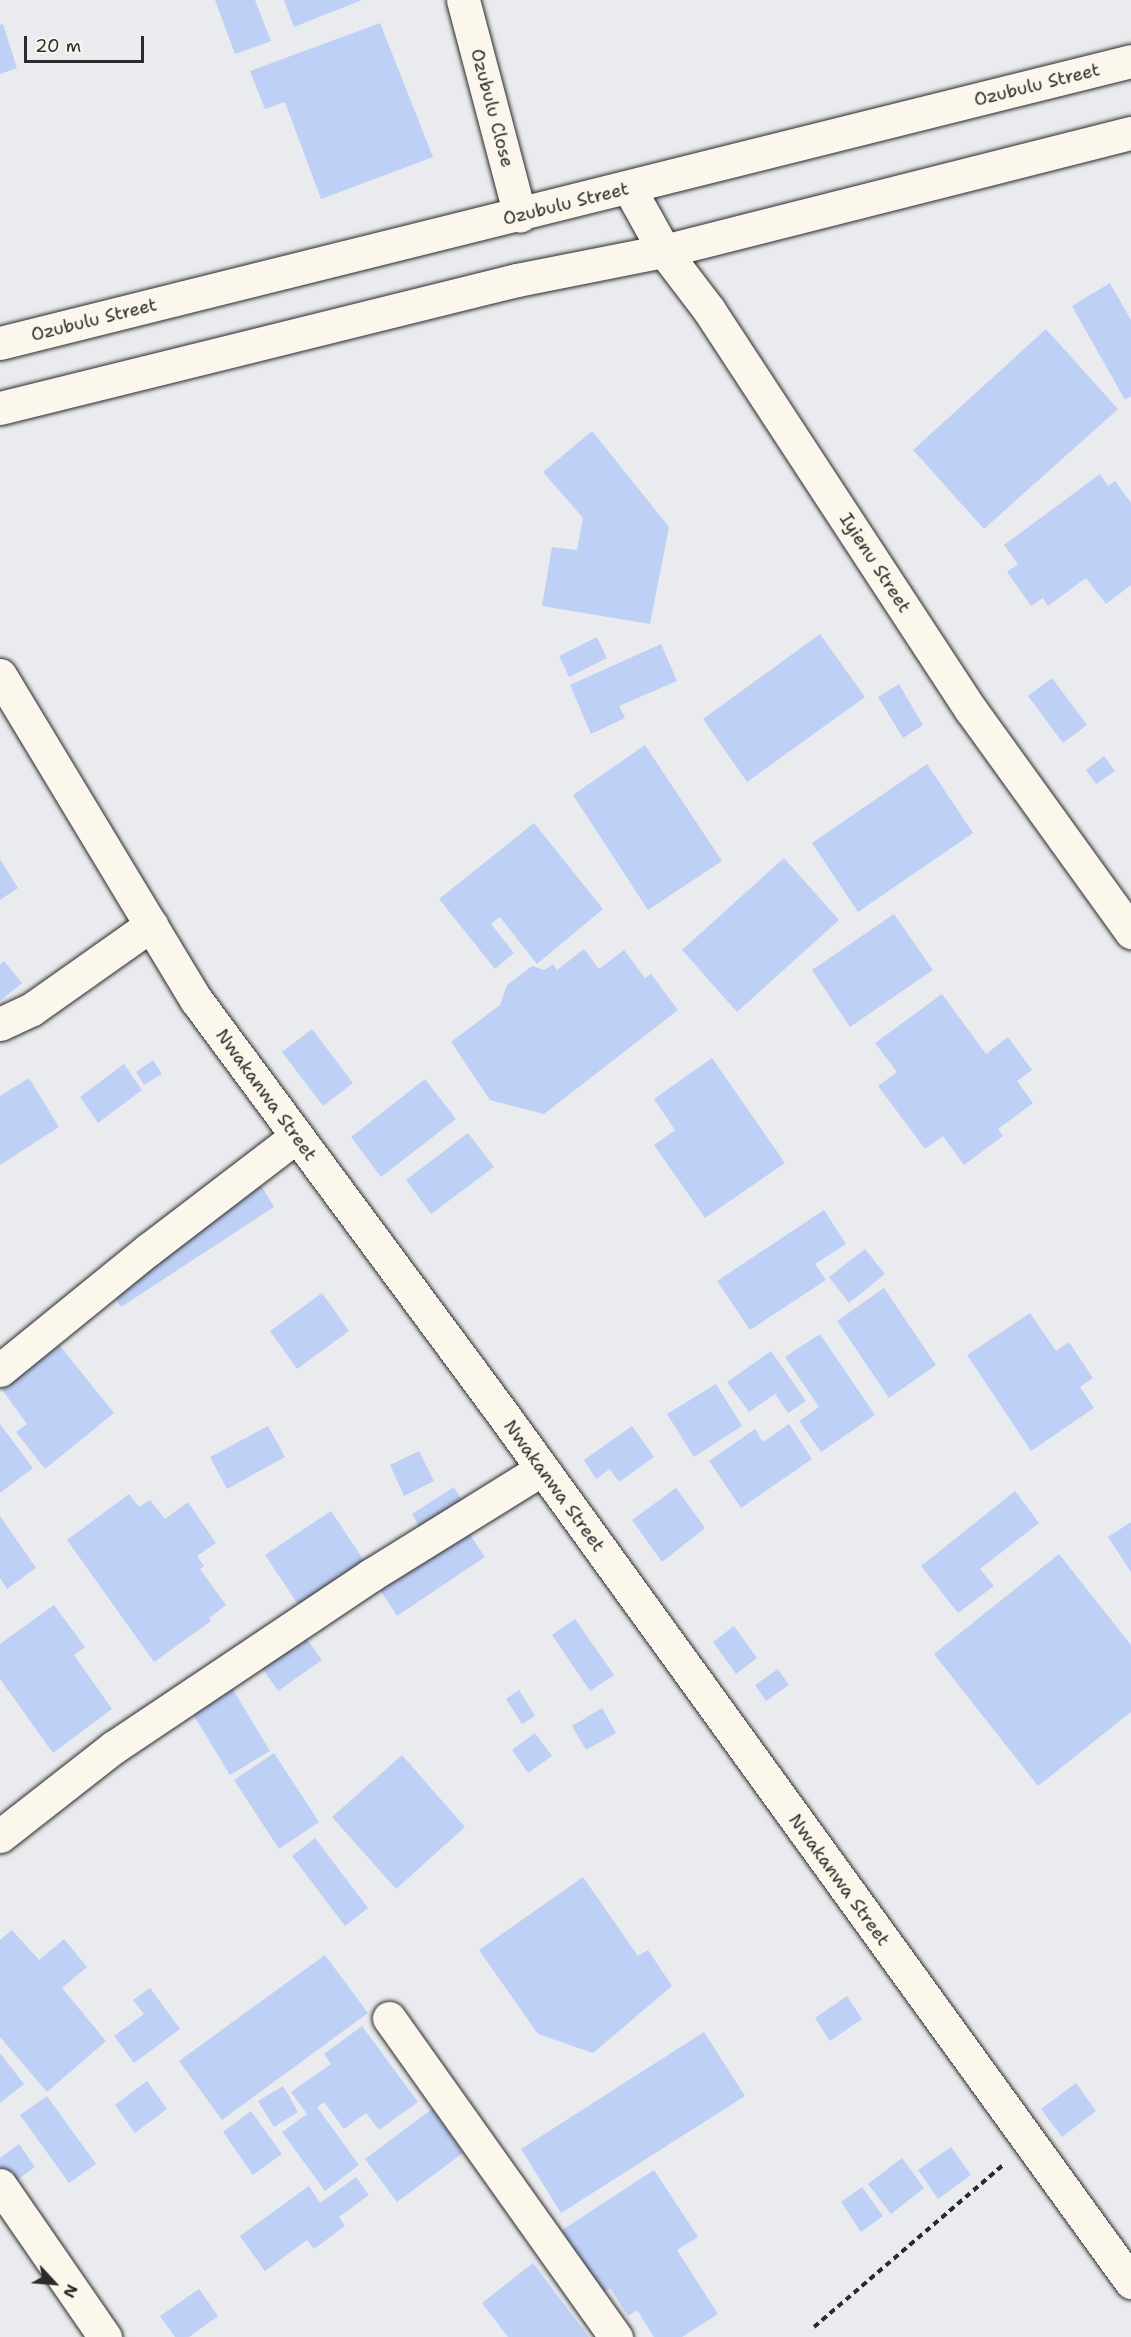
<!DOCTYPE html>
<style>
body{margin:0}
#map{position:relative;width:1131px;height:2337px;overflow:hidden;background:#e9ebef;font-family:"Shantell Sans",sans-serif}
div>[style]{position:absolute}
.building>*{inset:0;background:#bfd0f6}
.path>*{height:4px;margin-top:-2px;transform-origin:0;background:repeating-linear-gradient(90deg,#2b2b2b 0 6px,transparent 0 10.5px)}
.roads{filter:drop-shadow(0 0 2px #2b2b2b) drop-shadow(0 0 2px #2b2b2b)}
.minor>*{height:33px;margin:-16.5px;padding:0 16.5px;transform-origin:16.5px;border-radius:16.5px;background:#fbf7ec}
.secondary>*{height:33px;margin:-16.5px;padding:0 16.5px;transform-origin:16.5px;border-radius:16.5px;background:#fbf7ec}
span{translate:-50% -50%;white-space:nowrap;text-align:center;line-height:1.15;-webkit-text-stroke:4.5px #fbf7ec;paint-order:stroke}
.street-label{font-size:18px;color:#2b2b2b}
.north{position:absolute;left:24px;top:2253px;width:60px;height:60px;-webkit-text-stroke:4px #fbf7ec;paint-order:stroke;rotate:116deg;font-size:16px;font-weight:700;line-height:24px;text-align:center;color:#2b2b2b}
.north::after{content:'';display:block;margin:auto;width:21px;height:27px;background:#2b2b2b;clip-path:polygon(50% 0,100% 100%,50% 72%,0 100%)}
.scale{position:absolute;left:24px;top:36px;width:120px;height:27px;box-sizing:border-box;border:3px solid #2b2b2b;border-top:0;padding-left:8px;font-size:18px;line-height:21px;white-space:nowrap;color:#2b2b2b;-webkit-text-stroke:4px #fbf7ec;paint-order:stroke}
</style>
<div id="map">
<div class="building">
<div style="clip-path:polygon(215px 0,255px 0,271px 41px,235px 54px)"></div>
<div style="clip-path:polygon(284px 0,362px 0,294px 27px)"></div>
<div style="clip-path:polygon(380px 23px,433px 157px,321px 199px,285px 102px,265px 109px,250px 71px)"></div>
<div style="clip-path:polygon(3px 24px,17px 68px,0 74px,0 25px)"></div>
<div style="clip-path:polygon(1110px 283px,1131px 320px,1131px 396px,1125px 400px,1072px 306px)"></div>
<div style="clip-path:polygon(1046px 329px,1118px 409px,984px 529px,913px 450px)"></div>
<div style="clip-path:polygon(592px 431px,669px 527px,650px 624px,542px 606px,552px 547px,577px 550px,583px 518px,543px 472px)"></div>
<div style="clip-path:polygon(1100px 474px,1108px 486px,1115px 481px,1131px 503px,1131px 585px,1106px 604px,1086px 578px,1048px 606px,1043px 598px,1031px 606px,1007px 572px,1018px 564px,1004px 545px)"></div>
<div style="clip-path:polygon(820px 634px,865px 697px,747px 782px,703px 719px)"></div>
<div style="clip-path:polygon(597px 637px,607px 658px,569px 677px,559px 656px)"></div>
<div style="clip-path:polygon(661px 644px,677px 681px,619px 706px,625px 718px,591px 734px,570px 685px)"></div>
<div style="clip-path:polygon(1052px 678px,1087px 725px,1063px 743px,1028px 696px)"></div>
<div style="clip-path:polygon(899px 684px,923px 725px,903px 738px,878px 697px)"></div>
<div style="clip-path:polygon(645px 745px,722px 861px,648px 910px,573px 795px)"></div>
<div style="clip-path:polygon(1104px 756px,1115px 771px,1096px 784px,1086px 770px)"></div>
<div style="clip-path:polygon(927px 764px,973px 833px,858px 912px,812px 843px)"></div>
<div style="clip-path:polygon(534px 823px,603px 909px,537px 964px,500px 917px,491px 924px,514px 953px,495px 969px,439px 899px)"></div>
<div style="clip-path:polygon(784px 858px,839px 920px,737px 1012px,682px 950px)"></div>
<div style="clip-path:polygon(0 859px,18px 888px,0 900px)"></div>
<div style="clip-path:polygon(894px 914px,933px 970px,850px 1027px,812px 970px)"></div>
<div style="clip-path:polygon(584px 949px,599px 969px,624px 950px,645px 978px,651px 974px,678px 1010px,544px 1114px,490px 1100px,451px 1042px,500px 1005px,507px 985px,532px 966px,544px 970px,553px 964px,557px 970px)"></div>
<div style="clip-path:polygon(4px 961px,22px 983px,0 1001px,0 965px)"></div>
<div style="clip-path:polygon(942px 994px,986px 1054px,1008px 1037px,1032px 1070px,1017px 1081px,1033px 1103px,998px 1129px,1003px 1136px,964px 1165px,943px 1136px,925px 1149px,878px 1086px,897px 1072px,875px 1043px)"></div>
<div style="clip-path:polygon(312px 1029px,353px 1083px,323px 1106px,282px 1052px)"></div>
<div style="clip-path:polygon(712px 1058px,785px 1163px,705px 1218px,654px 1145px,675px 1130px,654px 1099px)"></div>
<div style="clip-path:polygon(153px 1060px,162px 1074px,144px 1085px,136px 1072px)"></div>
<div style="clip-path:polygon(124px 1064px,142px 1090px,98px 1123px,80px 1097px)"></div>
<div style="clip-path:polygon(29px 1078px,59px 1127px,0 1165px,0 1096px)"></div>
<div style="clip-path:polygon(425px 1079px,456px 1119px,381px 1177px,351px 1137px)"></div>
<div style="clip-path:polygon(468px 1133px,494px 1167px,431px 1214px,406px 1180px)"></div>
<div style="clip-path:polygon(261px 1185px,274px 1207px,121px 1307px,107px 1285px)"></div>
<div style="clip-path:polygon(824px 1210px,846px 1244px,815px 1264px,826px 1280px,750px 1330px,717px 1281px)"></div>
<div style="clip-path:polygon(865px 1249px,885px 1274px,849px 1303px,829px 1277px)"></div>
<div style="clip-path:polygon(884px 1288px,936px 1365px,889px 1398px,837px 1321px)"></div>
<div style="clip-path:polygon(322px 1293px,349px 1331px,297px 1369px,270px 1331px)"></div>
<div style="clip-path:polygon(1030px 1313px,1056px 1351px,1069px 1342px,1093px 1378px,1080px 1387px,1094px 1408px,1031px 1451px,967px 1355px)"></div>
<div style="clip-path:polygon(820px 1334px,875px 1415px,821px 1452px,799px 1421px,819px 1407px,785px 1357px)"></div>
<div style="clip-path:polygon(56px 1341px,114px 1413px,45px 1469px,16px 1432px,27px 1424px,0 1387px)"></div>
<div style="clip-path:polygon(771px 1351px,806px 1401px,788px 1413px,775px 1394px,749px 1412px,727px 1382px)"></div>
<div style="clip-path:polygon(716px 1384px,742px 1426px,694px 1457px,667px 1414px)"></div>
<div style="clip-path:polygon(0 1424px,33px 1468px,0 1493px)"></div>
<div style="clip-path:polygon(789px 1424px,812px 1459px,741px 1508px,709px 1461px,755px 1429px,763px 1442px)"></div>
<div style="clip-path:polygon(268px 1426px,285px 1457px,227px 1489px,210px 1457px)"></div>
<div style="clip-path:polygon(632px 1426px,654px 1457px,619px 1482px,610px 1469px,596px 1479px,584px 1460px)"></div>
<div style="clip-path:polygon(419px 1451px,434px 1481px,404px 1496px,390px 1465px)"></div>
<div style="clip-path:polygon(454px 1487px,465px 1506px,423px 1533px,412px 1514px)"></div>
<div style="clip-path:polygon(676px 1488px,705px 1528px,662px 1562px,632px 1520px)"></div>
<div style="clip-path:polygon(1015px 1491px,1039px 1523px,980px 1569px,994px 1586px,958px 1613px,921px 1566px)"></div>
<div style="clip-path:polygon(129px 1494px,139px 1507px,150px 1500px,165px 1519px,188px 1502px,216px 1543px,197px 1556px,204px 1566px,200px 1569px,226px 1605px,209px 1618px,211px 1621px,154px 1662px,67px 1540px)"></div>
<div style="clip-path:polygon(331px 1511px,369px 1568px,303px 1612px,265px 1555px)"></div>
<div style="clip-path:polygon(0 1516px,36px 1568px,7px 1589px,0 1578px)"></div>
<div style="clip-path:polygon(1131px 1522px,1131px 1572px,1108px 1537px)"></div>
<div style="clip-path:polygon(462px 1523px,485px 1557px,397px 1616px,375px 1582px)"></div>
<div style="clip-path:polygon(1059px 1554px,1131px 1645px,1131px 1712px,1038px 1786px,934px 1654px)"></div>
<div style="clip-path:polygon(54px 1605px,85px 1647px,74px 1655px,112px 1709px,53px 1753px,0 1679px,0 1644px)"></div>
<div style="clip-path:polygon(575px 1619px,614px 1675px,590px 1691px,552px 1635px)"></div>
<div style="clip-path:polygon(734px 1626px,757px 1658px,736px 1674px,713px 1642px)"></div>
<div style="clip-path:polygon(301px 1631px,322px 1660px,278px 1691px,258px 1662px)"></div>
<div style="clip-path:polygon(778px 1669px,789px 1685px,766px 1701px,755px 1685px)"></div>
<div style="clip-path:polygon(231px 1686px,270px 1751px,230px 1775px,191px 1711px)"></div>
<div style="clip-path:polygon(519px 1690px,535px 1716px,522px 1724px,506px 1699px)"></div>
<div style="clip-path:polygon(602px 1708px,616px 1733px,586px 1750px,572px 1726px)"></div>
<div style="clip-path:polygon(535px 1733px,552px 1756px,528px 1773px,512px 1750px)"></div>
<div style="clip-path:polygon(274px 1753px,319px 1822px,279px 1849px,234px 1780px)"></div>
<div style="clip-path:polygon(402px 1755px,465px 1827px,396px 1889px,332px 1817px)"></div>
<div style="clip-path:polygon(315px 1838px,368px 1908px,345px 1926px,292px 1856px)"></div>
<div style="clip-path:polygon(583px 1877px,638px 1956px,648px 1950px,672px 1986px,593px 2053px,538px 2034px,479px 1950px)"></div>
<div style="clip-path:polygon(12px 1930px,39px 1960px,64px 1939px,87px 1967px,62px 1988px,106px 2041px,47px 2092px,0 2037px,0 1940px)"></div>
<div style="clip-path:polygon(325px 1955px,368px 2013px,222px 2120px,179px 2061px)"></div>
<div style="clip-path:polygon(150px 1988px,180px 2029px,134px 2063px,114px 2036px,144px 2014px,133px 2000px)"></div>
<div style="clip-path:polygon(847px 1996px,862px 2019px,830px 2041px,815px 2018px)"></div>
<div style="clip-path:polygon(362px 2026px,418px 2102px,379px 2130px,366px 2113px,344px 2129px,324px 2102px,317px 2107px,359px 2165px,325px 2191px,282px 2132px,307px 2114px,291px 2092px,331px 2064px,324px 2054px)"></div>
<div style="clip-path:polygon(704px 2032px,745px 2096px,561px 2213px,521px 2149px)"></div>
<div style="clip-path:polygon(0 2053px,24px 2084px,0 2103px)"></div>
<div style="clip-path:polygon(147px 2081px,167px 2109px,135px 2133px,115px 2105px)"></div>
<div style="clip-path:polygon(1076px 2083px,1096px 2111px,1062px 2137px,1041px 2109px)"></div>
<div style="clip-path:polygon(283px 2086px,298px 2112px,274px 2127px,258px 2101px)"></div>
<div style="clip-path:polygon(47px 2096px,96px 2164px,69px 2183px,20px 2115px)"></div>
<div style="clip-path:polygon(432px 2109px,463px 2153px,397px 2202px,365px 2159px)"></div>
<div style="clip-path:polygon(251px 2111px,282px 2154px,253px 2175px,223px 2132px)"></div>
<div style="clip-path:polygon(19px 2144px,35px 2167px,10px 2185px,0 2171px,0 2158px)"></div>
<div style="clip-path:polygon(951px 2147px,971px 2175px,938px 2199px,918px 2170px)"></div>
<div style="clip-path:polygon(902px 2158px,924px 2188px,891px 2214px,868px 2184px)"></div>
<div style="clip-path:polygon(654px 2170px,698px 2237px,677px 2250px,718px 2314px,682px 2337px,654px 2337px,637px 2310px,628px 2316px,610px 2288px,602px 2294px,562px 2230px)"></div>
<div style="clip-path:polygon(356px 2177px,369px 2195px,339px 2217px,345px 2226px,314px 2249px,307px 2240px,265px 2271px,240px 2236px,309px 2186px,320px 2203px)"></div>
<div style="clip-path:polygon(862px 2187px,883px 2216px,861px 2232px,841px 2202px)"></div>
<div style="clip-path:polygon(533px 2263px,589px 2337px,508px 2337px,482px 2303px)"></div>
<div style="clip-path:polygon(199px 2289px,218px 2316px,189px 2337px,175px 2337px,160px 2316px)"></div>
</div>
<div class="path">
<div style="left:814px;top:2327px;width:248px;rotate:-40.6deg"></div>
</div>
<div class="roads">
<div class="minor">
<div style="left:463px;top:0;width:223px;rotate:75.2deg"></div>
<div style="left:629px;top:188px;width:72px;rotate:60.9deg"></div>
<div style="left:664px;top:251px;width:74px;rotate:52.7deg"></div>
<div style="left:709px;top:310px;width:478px;rotate:56.8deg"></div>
<div style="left:971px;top:710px;width:274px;rotate:54.2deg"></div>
<div style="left:0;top:675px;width:381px;rotate:58.9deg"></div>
<div style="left:197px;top:1001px;width:513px;rotate:53.49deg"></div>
<div style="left:502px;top:1413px;width:1073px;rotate:54.1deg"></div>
<div style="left:0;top:1024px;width:35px;rotate:-25deg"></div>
<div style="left:32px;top:1009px;width:146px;rotate:-35.2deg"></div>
<div style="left:0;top:1370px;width:192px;rotate:-39.1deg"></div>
<div style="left:149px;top:1249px;width:186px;rotate:-37.4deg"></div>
<div style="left:0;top:1836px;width:145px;rotate:-38deg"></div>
<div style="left:114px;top:1747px;width:309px;rotate:-33.8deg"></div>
<div style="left:371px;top:1575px;width:201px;rotate:-31.8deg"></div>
<div style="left:389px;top:2018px;width:392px;rotate:54.6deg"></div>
<div style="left:0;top:2185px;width:185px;rotate:55.4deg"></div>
</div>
<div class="secondary">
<div style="left:0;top:343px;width:1166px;rotate:-14deg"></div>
<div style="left:0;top:408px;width:533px;rotate:-13.91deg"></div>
<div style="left:517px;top:280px;width:150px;rotate:-11.2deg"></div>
<div style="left:664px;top:251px;width:482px;rotate:-14.2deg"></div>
</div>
</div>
<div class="street-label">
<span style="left:1037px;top:85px;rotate:-14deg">Ozubulu Street</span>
<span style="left:492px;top:108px;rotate:75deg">Ozubulu Close</span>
<span style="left:566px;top:204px;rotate:-14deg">Ozubulu Street</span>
<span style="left:94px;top:320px;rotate:-14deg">Ozubulu Street</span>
<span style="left:875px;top:563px;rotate:57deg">Iyienu Street</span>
<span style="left:266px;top:1095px;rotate:54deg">Nwakanwa Street</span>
<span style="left:554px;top:1486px;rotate:54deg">Nwakanwa Street</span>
<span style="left:839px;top:1880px;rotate:54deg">Nwakanwa Street</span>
</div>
<div class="north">N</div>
<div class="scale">20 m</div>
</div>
